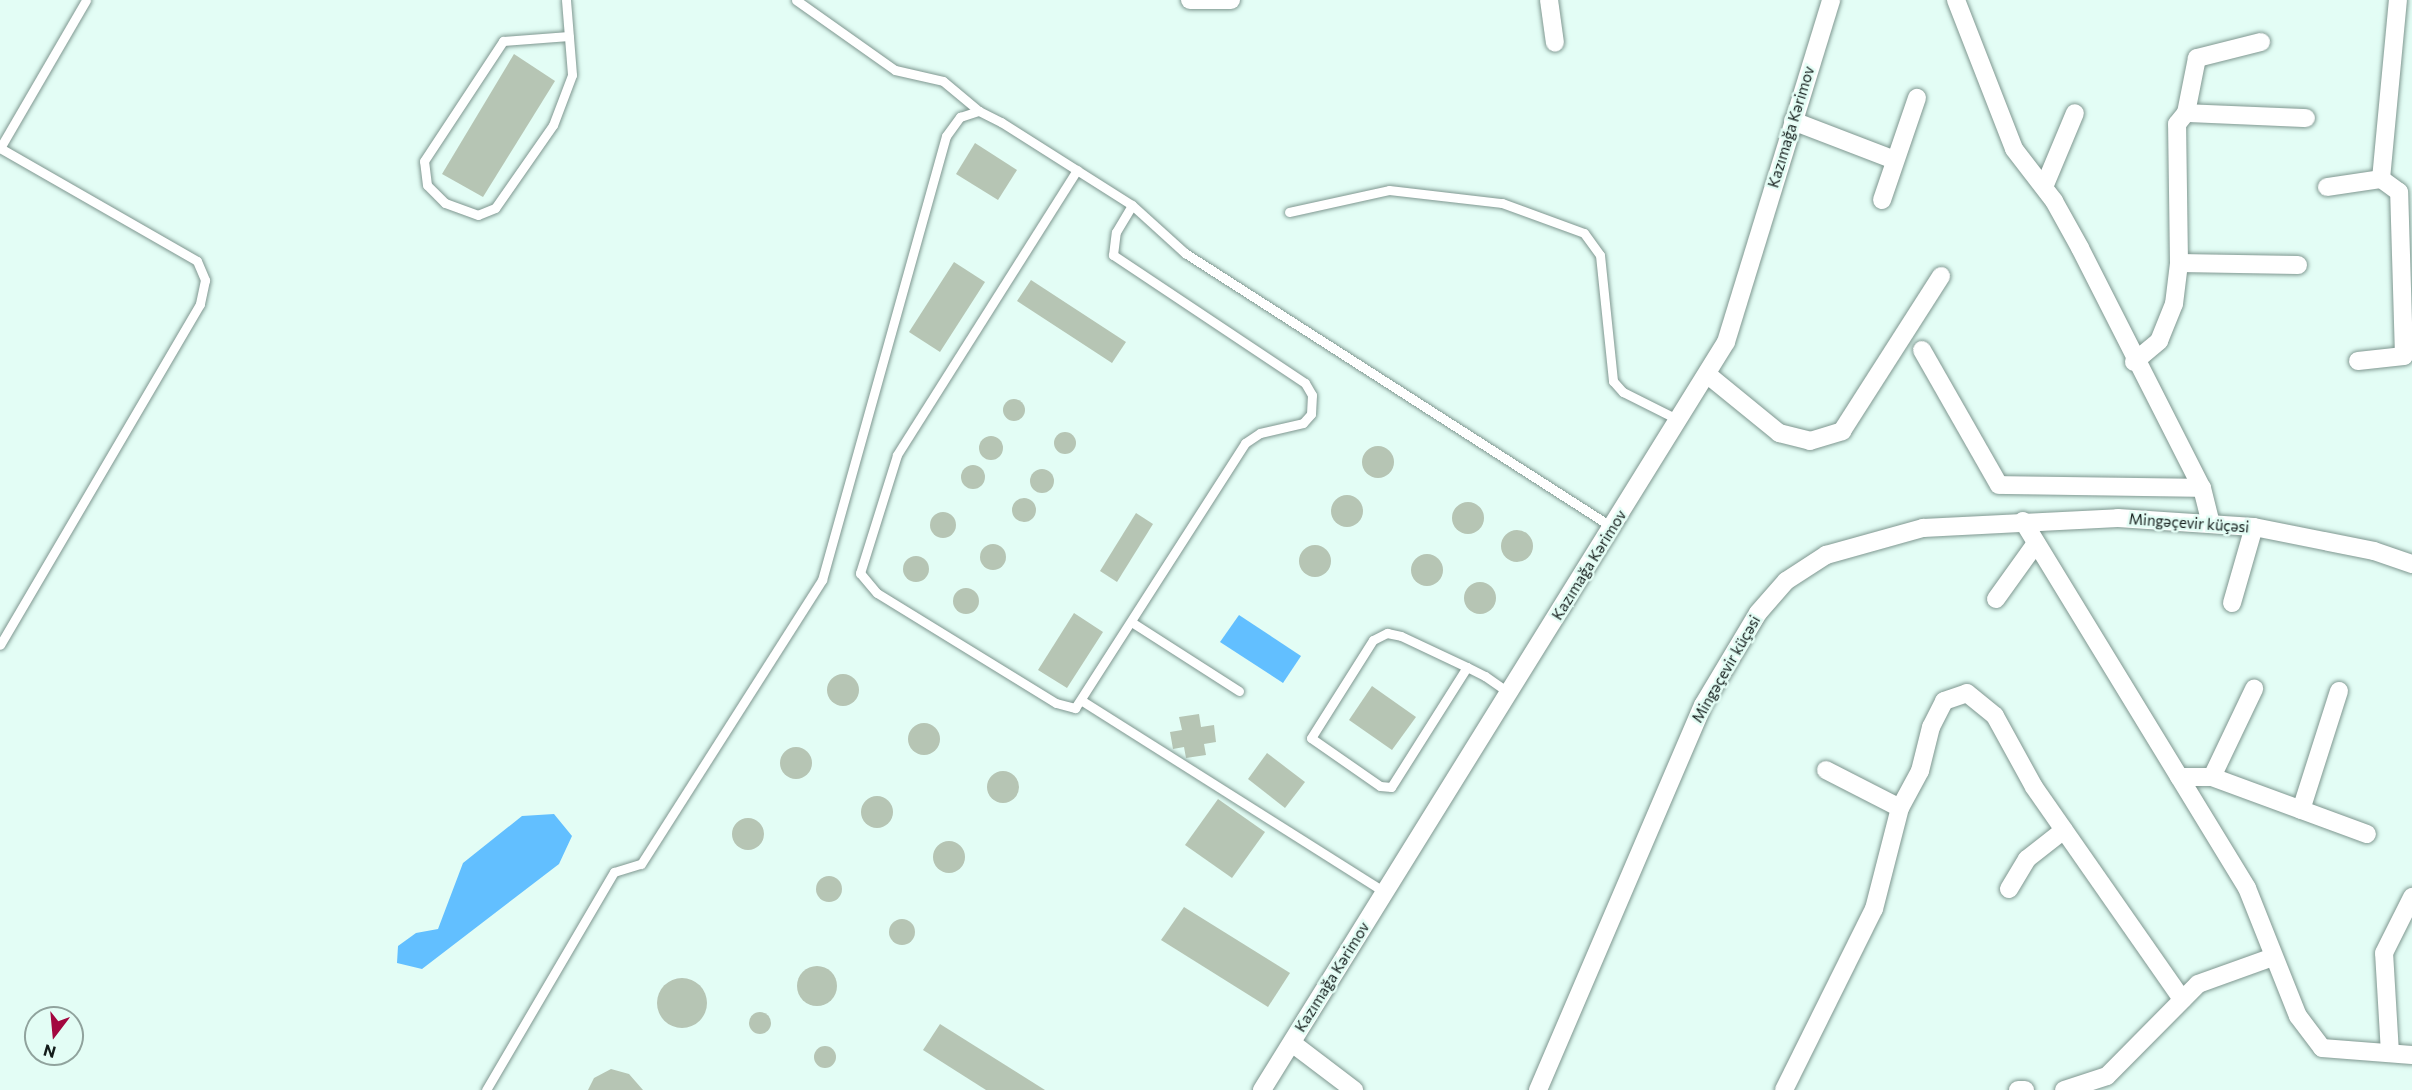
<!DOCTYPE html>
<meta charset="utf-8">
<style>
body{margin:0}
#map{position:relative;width:2412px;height:1090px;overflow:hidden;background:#e3fdf5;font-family:Commissioner,sans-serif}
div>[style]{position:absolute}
.water>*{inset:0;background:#62bfff}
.building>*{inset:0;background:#b6c5b4}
.round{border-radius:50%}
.roads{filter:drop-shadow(0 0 2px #7f9790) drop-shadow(0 0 2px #7f9790)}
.service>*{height:9px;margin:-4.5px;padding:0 4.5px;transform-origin:4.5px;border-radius:4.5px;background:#fff}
.minor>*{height:18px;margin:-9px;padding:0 9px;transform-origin:9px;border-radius:9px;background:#fff}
span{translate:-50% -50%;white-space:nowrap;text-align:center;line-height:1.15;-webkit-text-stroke:5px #e3fdf5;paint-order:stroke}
.street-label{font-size:15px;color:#131c1a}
.north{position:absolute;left:24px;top:1006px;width:60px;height:60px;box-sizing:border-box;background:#e3fdf5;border:2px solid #90a39d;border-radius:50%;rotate:196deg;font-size:16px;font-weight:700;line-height:24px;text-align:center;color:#131c1a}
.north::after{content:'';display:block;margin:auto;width:21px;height:27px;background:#a3073f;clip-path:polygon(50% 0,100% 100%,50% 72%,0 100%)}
</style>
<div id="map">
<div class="water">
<div style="clip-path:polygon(1239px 615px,1301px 656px,1283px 683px,1220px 642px)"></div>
<div style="clip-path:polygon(554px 814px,572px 836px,559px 864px,422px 969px,397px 963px,398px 946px,416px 933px,438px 929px,463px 863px,522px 816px)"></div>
</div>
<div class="building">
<div style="clip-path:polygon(514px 54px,555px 81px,483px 197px,442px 174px)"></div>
<div style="clip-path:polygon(975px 143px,1017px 170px,998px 200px,956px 174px)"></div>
<div style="clip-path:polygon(954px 262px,985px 282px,940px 352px,909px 332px)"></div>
<div style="clip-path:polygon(1031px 280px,1126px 342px,1112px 363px,1017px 301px)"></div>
<div class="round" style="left:1003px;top:399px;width:22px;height:22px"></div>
<div class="round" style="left:1054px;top:432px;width:22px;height:22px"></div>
<div class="round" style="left:979px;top:436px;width:24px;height:24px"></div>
<div class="round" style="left:1362px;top:446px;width:32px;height:32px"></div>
<div class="round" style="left:961px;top:465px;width:24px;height:24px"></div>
<div class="round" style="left:1030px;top:469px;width:24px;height:24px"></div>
<div class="round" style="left:1331px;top:495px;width:32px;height:32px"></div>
<div class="round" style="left:1012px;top:498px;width:24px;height:24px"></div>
<div class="round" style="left:1452px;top:502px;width:32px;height:32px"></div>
<div class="round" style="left:930px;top:512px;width:26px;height:26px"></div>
<div style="clip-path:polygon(1136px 513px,1153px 524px,1117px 582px,1100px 571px)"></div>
<div class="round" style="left:1501px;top:530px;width:32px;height:32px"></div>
<div class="round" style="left:980px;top:544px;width:26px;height:26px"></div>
<div class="round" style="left:1299px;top:545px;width:32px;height:32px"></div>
<div class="round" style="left:1411px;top:554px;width:32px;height:32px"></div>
<div class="round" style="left:903px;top:556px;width:26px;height:26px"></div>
<div class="round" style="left:1464px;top:582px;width:32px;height:32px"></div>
<div class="round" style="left:953px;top:588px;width:26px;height:26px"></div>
<div style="clip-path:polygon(1074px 613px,1103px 632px,1067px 688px,1038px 670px)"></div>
<div class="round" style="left:827px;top:674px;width:32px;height:32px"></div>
<div style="clip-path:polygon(1372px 686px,1416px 717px,1392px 750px,1349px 720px)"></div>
<div style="clip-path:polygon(1199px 714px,1201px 727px,1214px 725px,1216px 742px,1204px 744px,1206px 755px,1186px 758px,1184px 747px,1173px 749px,1170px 732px,1182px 730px,1179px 717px)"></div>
<div class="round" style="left:908px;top:723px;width:32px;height:32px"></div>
<div class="round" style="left:780px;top:747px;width:32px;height:32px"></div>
<div style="clip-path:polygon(1267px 753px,1305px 782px,1285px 808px,1248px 779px)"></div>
<div class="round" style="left:987px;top:771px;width:32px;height:32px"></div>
<div class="round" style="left:861px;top:796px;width:32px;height:32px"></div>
<div style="clip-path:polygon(1218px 799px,1265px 832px,1232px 878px,1185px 845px)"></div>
<div class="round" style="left:732px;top:818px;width:32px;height:32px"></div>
<div class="round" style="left:933px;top:841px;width:32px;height:32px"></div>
<div class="round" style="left:816px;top:876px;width:26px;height:26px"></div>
<div style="clip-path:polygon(1184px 907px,1290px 973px,1268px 1007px,1161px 940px)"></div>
<div class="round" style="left:889px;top:919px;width:26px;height:26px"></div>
<div class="round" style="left:797px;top:966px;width:40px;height:40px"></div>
<div class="round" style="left:657px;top:978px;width:50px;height:50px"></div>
<div class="round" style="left:749px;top:1012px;width:22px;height:22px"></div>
<div style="clip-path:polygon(940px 1024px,1045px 1090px,986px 1090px,923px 1050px)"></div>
<div class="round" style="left:814px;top:1046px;width:22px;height:22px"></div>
<div style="clip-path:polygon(611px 1069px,629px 1074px,643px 1090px,588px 1090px,594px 1078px)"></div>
</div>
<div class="roads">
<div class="service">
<div style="left:566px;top:0;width:75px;rotate:85.4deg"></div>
<div style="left:572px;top:75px;width:53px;rotate:110.8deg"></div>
<div style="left:553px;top:125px;width:101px;rotate:124.9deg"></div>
<div style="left:495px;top:208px;width:18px;rotate:158deg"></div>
<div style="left:478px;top:215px;width:35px;rotate:-160deg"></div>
<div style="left:445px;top:203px;width:25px;rotate:-135deg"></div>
<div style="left:427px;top:185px;width:24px;rotate:-97deg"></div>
<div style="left:424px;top:161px;width:144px;rotate:-56.6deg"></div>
<div style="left:503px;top:41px;width:66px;rotate:-4.3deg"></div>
<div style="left:796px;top:0;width:121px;rotate:35.3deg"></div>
<div style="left:895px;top:70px;width:49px;rotate:12.9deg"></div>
<div style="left:943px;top:81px;width:47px;rotate:39.8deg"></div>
<div style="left:0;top:148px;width:227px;rotate:29.8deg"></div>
<div style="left:197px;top:261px;width:21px;rotate:67deg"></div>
<div style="left:205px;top:280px;width:25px;rotate:102deg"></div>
<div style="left:200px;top:304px;width:395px;rotate:120.4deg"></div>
<div style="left:0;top:148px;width:171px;rotate:-59.8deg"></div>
<div style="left:1077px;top:170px;width:337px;rotate:122.3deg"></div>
<div style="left:897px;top:455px;width:124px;rotate:107.4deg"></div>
<div style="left:860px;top:573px;width:26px;rotate:50deg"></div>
<div style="left:877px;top:593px;width:210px;rotate:31.6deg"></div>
<div style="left:1056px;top:703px;width:20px;rotate:15deg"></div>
<div style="left:1075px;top:708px;width:315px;rotate:-57.3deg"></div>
<div style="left:1245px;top:443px;width:18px;rotate:-34deg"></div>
<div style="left:1260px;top:433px;width:44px;rotate:-13.1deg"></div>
<div style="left:1303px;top:423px;width:12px;rotate:-48deg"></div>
<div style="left:1311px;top:414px;width:19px;rotate:-87deg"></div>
<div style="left:1312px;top:395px;width:14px;rotate:-120deg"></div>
<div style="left:1305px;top:383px;width:231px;rotate:-146.3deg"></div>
<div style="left:1113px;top:255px;width:23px;rotate:-83deg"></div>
<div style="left:1116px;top:232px;width:31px;rotate:-59deg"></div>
<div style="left:1289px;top:212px;width:102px;rotate:-12.4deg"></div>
<div style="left:1389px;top:190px;width:114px;rotate:6.6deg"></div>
<div style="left:1502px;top:203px;width:87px;rotate:20.1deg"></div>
<div style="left:1584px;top:233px;width:27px;rotate:54deg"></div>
<div style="left:1600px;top:255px;width:127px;rotate:84.1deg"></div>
<div style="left:1613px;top:381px;width:15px;rotate:48deg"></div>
<div style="left:1623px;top:392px;width:63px;rotate:26.6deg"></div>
<div style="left:1133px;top:623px;width:126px;rotate:32.7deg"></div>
<div style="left:1467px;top:667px;width:142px;rotate:122.3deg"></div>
<div style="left:1391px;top:787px;width:11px;rotate:-175deg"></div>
<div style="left:1380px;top:786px;width:84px;rotate:-145.2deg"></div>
<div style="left:1311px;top:738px;width:116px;rotate:-57.7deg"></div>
<div style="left:1373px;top:640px;width:16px;rotate:-27deg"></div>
<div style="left:1387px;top:633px;width:14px;rotate:12deg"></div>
<div style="left:1401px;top:636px;width:73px;rotate:25.2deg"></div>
<div style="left:1467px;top:667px;width:20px;rotate:27deg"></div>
<div style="left:1485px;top:676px;width:29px;rotate:35deg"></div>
<div style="left:1084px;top:702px;width:356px;rotate:32.3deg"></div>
<div style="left:486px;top:1090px;width:253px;rotate:-59.6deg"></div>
<div style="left:614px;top:872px;width:28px;rotate:-17deg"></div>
<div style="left:641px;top:864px;width:337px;rotate:-57.5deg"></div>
<div style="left:822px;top:580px;width:461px;rotate:-74.4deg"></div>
<div style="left:946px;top:136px;width:24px;rotate:-54deg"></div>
<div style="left:960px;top:117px;width:20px;rotate:-18deg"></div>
<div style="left:979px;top:111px;width:25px;rotate:27deg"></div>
<div style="left:1001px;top:122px;width:155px;rotate:32.4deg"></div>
<div style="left:1132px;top:205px;width:72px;rotate:42.2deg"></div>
<div style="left:1185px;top:253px;width:507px;rotate:32.69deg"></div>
</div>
<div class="minor">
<div style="left:1190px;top:0;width:41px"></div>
<div style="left:1549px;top:0;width:43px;rotate:82.1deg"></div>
<div style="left:1956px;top:0;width:160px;rotate:68.7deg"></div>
<div style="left:2014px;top:149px;width:66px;rotate:52.4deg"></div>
<div style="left:2054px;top:201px;width:54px;rotate:61deg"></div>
<div style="left:2080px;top:248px;width:269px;rotate:63.1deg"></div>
<div style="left:2202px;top:488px;width:36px;rotate:76deg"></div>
<div style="left:2186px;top:113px;width:120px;rotate:2.4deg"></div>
<div style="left:1793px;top:121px;width:106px;rotate:21deg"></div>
<div style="left:2044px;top:187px;width:80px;rotate:-67.3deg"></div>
<div style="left:2327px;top:187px;width:55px;rotate:-8.4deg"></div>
<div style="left:1882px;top:200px;width:108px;rotate:-71.1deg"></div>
<div style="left:2179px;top:263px;width:119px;rotate:1deg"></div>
<div style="left:1922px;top:350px;width:155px;rotate:60.3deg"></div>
<div style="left:1999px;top:485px;width:203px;rotate:0.8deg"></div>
<div style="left:2358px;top:361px;width:46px;rotate:-6.2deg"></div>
<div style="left:2404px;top:356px;width:164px;rotate:-91.7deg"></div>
<div style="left:2399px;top:192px;width:22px;rotate:-144deg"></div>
<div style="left:2381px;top:179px;width:180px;rotate:-84.6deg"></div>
<div style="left:2134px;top:362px;width:33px;rotate:-40deg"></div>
<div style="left:2159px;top:341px;width:40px;rotate:-68deg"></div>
<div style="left:2174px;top:304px;width:41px;rotate:-83deg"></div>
<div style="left:2179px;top:263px;width:139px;rotate:-90.8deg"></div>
<div style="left:2177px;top:124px;width:14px;rotate:-51deg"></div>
<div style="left:2186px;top:113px;width:56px;rotate:-78.7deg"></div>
<div style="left:2197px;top:58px;width:66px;rotate:-14deg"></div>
<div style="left:1708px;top:375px;width:92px;rotate:39.2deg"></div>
<div style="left:1779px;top:433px;width:32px;rotate:14deg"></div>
<div style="left:1810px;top:441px;width:34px;rotate:-17deg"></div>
<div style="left:1842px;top:431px;width:184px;rotate:-57.4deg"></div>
<div style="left:2023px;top:521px;width:430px;rotate:58.6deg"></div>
<div style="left:2247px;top:888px;width:138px;rotate:68.3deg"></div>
<div style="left:2298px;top:1016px;width:40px;rotate:53deg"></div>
<div style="left:2322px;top:1048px;width:90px;rotate:4.4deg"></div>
<div style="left:1996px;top:599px;width:65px;rotate:-54.4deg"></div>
<div style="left:2232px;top:603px;width:79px;rotate:-73.9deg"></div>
<div style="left:1826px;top:770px;width:83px;rotate:27.2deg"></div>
<div style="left:2179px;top:777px;width:33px"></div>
<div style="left:2212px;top:777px;width:165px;rotate:20.2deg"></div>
<div style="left:2212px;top:777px;width:98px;rotate:-64.5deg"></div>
<div style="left:2301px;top:810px;width:125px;rotate:-72.3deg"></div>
<div style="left:2009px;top:889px;width:35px;rotate:-59deg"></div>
<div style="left:2027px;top:859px;width:47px;rotate:-38.1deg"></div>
<div style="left:1292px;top:1043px;width:78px;rotate:37.2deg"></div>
<div style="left:2390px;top:1053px;width:100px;rotate:-93.4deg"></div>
<div style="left:2384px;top:953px;width:63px;rotate:-63.4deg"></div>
<div style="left:1262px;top:1090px;width:880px;rotate:-58.19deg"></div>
<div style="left:1726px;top:342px;width:358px;rotate:-72.9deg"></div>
<div style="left:1538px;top:1090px;width:419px;rotate:-66.8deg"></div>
<div style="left:1703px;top:705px;width:107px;rotate:-59.1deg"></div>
<div style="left:1758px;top:613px;width:43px;rotate:-48.8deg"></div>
<div style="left:1786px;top:581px;width:48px;rotate:-33deg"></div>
<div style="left:1826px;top:555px;width:101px;rotate:-15.6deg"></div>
<div style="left:1923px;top:528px;width:195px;rotate:-2.9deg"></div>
<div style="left:2118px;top:518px;width:136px;rotate:3.8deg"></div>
<div style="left:2254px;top:527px;width:122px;rotate:11.3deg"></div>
<div style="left:2374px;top:551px;width:40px;rotate:18.9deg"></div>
<div style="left:1784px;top:1090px;width:202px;rotate:-63.6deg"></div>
<div style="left:1874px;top:909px;width:104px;rotate:-75.6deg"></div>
<div style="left:1900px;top:808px;width:42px;rotate:-61.6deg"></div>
<div style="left:1920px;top:771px;width:45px;rotate:-76deg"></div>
<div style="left:1931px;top:727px;width:29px;rotate:-63deg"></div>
<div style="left:1944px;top:701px;width:24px;rotate:-19deg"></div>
<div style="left:1967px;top:693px;width:36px;rotate:39deg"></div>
<div style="left:1995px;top:716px;width:81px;rotate:61.2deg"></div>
<div style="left:2034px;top:787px;width:259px;rotate:55.1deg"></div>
<div style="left:2018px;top:1090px;width:7px"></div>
<div style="left:2064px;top:1090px;width:45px;rotate:-18deg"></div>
<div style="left:2107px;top:1076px;width:129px;rotate:-45.3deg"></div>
<div style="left:2198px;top:984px;width:80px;rotate:-19.8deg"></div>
</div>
</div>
<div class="street-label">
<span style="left:1791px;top:127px;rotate:-73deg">Kazımağa Kərimov</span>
<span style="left:2189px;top:523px;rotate:4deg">Mingəçevir küçəsi</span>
<span style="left:1589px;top:565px;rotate:-58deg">Kazımağa Kərimov</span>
<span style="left:1726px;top:669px;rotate:-60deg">Mingəçevir küçəsi</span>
<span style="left:1332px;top:977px;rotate:-58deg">Kazımağa Kərimov</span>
</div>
<div class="north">N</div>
</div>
